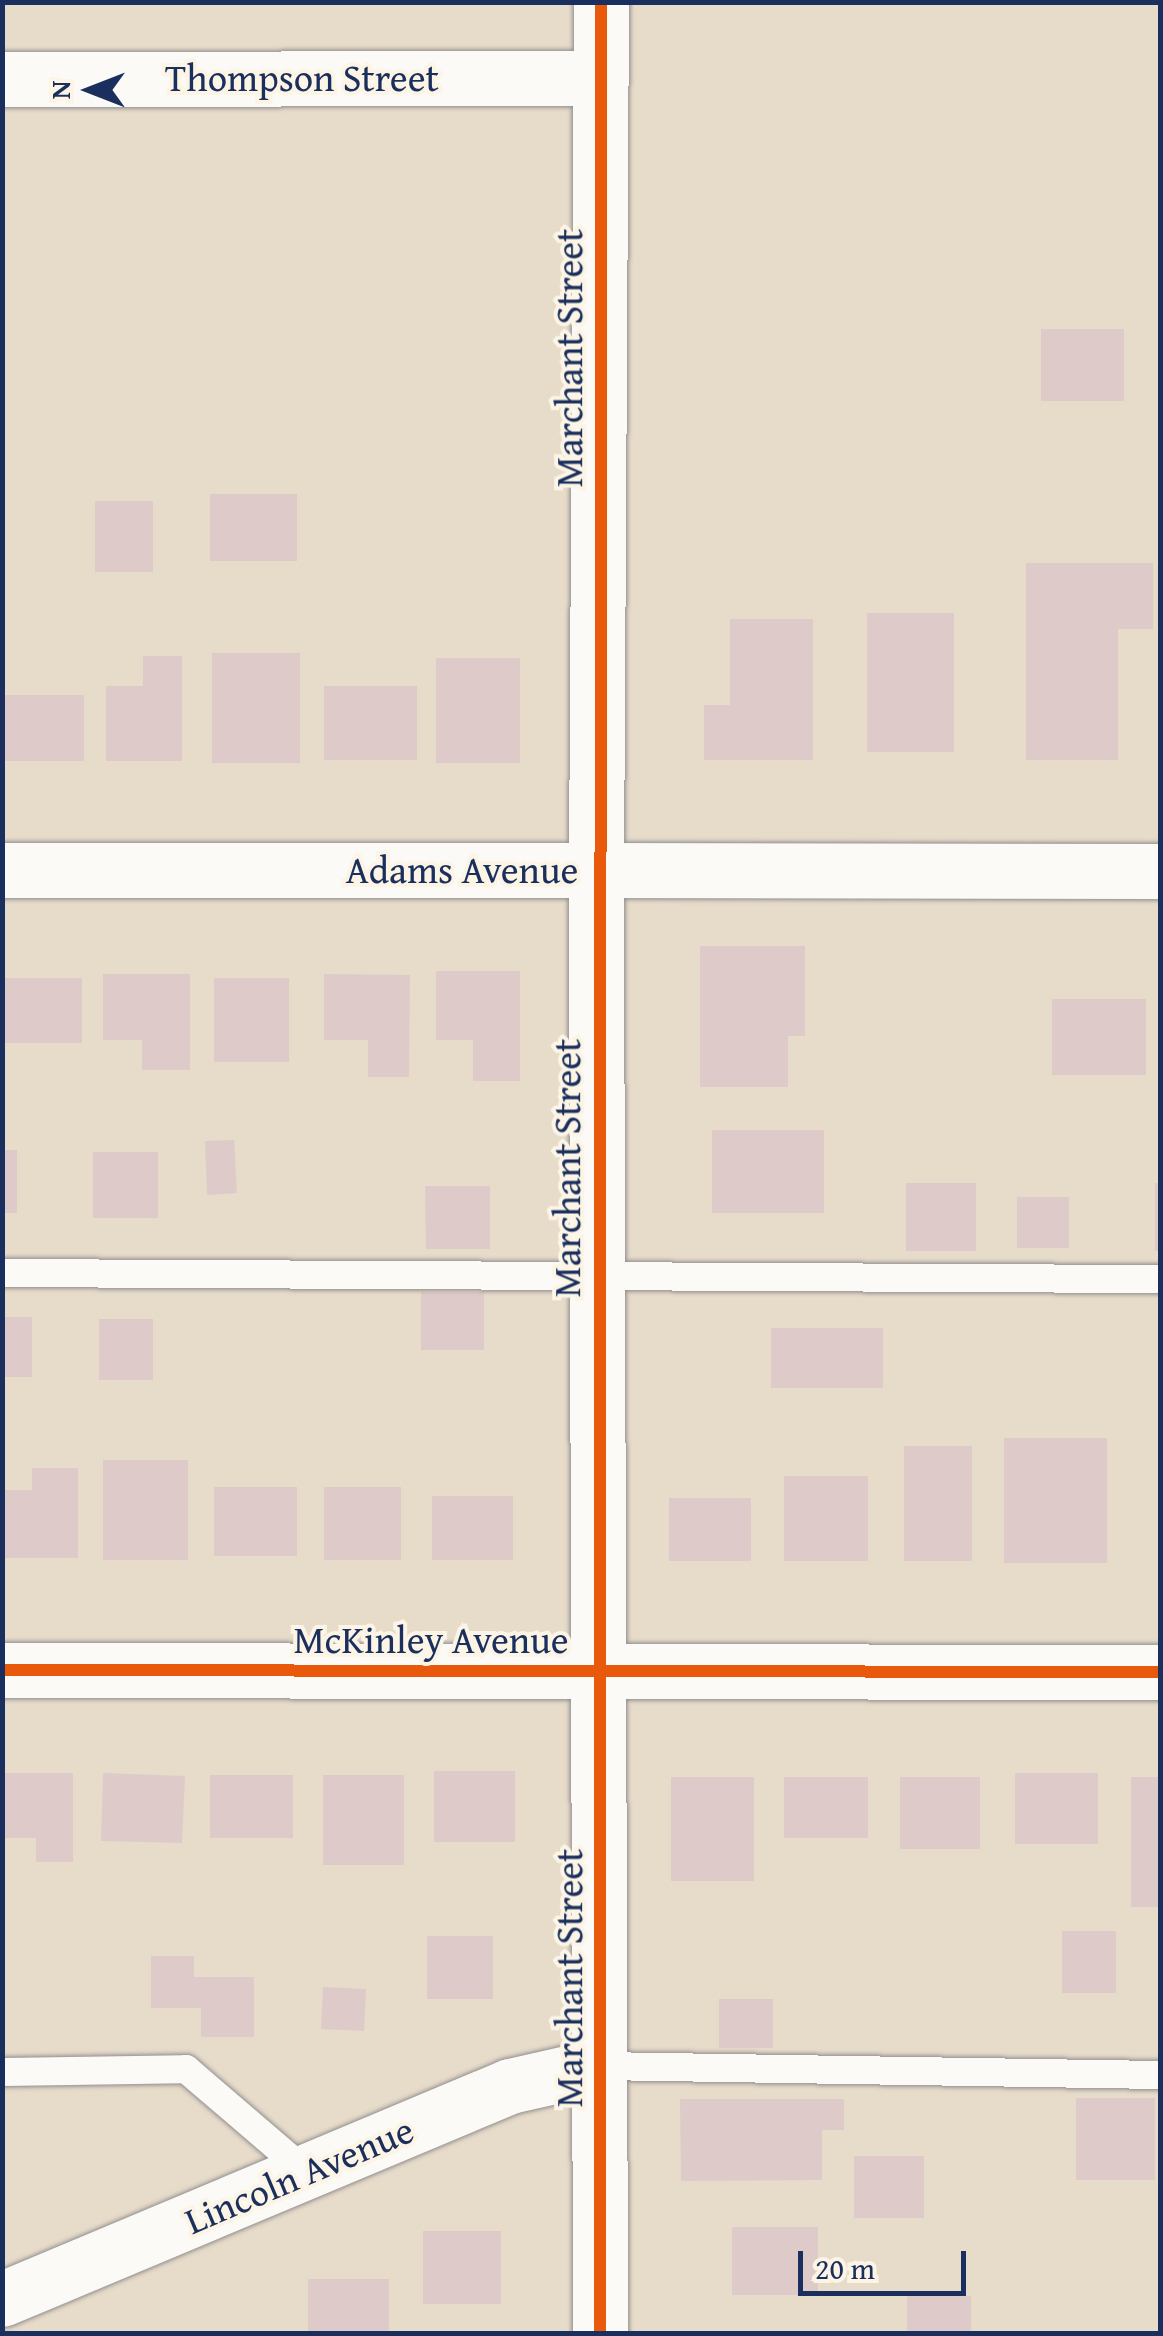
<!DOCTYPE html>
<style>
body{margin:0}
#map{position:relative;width:1163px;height:2336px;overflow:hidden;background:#e7dbca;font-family:"Gentium Book Plus",serif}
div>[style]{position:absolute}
.building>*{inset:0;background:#decbc9}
.roads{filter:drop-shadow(0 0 2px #918f8e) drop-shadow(0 0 2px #918f8e)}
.service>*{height:28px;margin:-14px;padding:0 14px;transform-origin:14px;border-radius:14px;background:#fbfaf7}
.minor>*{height:55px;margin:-27.5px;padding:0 27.5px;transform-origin:27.5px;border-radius:27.5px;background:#fbfaf7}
.tertiary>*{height:55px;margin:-27.5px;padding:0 27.5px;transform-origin:27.5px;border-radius:27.5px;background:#fbfaf7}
.cycleway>*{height:12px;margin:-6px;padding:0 6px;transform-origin:6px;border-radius:6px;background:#e8590c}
span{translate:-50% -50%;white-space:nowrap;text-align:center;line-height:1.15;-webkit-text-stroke:8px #fcf5e5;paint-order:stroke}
.street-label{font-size:38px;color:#1b2f5e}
.frame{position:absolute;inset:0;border:5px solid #1b2f5e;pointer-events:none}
.north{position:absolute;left:40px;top:40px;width:100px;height:100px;-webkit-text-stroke:8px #fcf5e5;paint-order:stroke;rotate:270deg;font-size:28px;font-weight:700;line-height:40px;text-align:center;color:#1b2f5e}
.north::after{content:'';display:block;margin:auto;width:35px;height:45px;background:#1b2f5e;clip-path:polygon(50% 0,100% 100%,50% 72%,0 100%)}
.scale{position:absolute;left:798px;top:2251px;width:168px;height:45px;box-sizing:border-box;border:5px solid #1b2f5e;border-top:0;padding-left:12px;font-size:30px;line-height:35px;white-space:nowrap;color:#1b2f5e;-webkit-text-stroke:8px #fcf5e5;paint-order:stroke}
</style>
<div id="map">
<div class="building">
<div style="clip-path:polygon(1041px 329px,1124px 329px,1124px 401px,1041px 401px)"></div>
<div style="clip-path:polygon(210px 494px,297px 494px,297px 561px,210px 561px)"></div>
<div style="clip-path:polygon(95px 501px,153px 501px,153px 572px,95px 572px)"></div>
<div style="clip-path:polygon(1026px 563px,1153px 563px,1153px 629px,1118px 629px,1118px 760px,1026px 760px)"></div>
<div style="clip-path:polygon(867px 613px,954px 613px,954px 752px,867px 752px)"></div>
<div style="clip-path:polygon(730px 619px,813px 619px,813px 760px,704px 760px,704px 705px,730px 705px)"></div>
<div style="clip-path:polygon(212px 653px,300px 653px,300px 763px,212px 763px)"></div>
<div style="clip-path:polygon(143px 656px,182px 656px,182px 761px,106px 761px,106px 686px,143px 686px)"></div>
<div style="clip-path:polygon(436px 658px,520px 658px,520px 763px,436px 763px)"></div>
<div style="clip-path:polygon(324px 686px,417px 686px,417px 760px,324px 760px)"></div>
<div style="clip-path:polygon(2px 695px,84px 695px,84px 761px,2px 761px)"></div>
<div style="clip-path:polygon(700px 946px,805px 946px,805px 1036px,788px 1036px,788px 1087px,700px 1087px)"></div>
<div style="clip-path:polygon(436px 971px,520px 971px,520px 1081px,473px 1081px,473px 1040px,436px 1040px)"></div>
<div style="clip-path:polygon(103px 974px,190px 974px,190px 1070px,142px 1070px,142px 1040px,103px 1040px)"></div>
<div style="clip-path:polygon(324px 974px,410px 975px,409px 1077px,368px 1077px,368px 1040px,324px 1040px)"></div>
<div style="clip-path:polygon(2px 978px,82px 978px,82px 1043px,2px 1043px)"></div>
<div style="clip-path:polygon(214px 978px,289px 978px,289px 1062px,214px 1062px)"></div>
<div style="clip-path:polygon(1052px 999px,1146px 999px,1146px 1075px,1052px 1075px)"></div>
<div style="clip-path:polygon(712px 1130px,824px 1130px,824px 1213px,712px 1213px)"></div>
<div style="clip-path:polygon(234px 1140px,237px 1193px,207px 1195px,205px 1141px)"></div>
<div style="clip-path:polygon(2px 1150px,17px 1150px,17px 1213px,2px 1213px)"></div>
<div style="clip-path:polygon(93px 1152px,158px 1152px,158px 1218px,93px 1218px)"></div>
<div style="clip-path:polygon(906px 1183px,976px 1183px,976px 1251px,906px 1251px)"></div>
<div style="clip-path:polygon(1155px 1183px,1160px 1183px,1160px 1251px,1155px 1251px)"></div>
<div style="clip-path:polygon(425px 1186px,490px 1186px,490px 1249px,426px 1249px)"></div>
<div style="clip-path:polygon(1017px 1197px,1069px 1197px,1069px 1248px,1017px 1248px)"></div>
<div style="clip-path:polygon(421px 1292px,484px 1292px,484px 1350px,421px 1350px)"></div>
<div style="clip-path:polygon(2px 1317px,32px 1317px,32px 1377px,2px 1377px)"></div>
<div style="clip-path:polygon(99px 1319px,153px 1319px,153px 1380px,99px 1380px)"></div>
<div style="clip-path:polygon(771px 1328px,883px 1328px,883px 1388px,771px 1388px)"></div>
<div style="clip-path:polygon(1004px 1438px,1107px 1438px,1107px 1563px,1004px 1563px)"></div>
<div style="clip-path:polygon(904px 1446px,972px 1446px,972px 1561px,904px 1561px)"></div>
<div style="clip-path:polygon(103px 1460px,188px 1460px,188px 1560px,103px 1560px)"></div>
<div style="clip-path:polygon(32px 1468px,78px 1468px,78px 1558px,3px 1558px,3px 1490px,32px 1490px)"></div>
<div style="clip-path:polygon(784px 1476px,868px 1476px,868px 1561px,784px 1561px)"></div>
<div style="clip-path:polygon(214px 1487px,297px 1487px,297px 1556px,214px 1556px)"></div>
<div style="clip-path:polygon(324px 1487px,401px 1487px,401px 1560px,324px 1560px)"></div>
<div style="clip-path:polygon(432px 1496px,513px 1496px,513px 1560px,432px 1560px)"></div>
<div style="clip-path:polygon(669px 1498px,751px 1498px,751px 1561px,669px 1561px)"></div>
<div style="clip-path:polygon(434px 1771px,515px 1771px,515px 1842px,434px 1842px)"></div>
<div style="clip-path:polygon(2px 1773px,73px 1773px,73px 1862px,36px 1862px,36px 1838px,2px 1838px)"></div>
<div style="clip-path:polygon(103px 1773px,185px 1776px,182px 1843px,101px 1841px)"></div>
<div style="clip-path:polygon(1015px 1773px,1098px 1773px,1098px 1844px,1015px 1844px)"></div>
<div style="clip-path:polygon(210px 1775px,293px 1775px,293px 1838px,210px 1838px)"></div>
<div style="clip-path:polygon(323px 1775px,404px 1775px,404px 1865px,323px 1865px)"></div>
<div style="clip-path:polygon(671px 1777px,754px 1777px,754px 1881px,671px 1881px)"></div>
<div style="clip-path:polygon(784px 1777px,868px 1777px,868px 1838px,784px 1838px)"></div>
<div style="clip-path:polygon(900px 1777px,980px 1777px,980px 1849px,900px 1849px)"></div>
<div style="clip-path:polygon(1131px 1777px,1160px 1777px,1160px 1907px,1131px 1907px)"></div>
<div style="clip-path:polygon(1062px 1931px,1116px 1931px,1116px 1993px,1062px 1993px)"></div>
<div style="clip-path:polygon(427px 1936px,493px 1936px,493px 1999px,427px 1999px)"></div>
<div style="clip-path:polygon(151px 1956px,194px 1956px,194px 1977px,254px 1977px,254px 2037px,201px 2037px,201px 2008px,151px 2008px)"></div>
<div style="clip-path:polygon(323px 1987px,366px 1989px,364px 2031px,321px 2029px)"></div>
<div style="clip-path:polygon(719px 1999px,773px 1999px,773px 2048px,719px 2048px)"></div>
<div style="clip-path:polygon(1076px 2098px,1155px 2098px,1155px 2180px,1076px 2180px)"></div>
<div style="clip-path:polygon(680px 2099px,844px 2099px,844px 2130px,822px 2130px,822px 2180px,681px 2181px)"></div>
<div style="clip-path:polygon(854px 2156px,924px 2156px,924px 2218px,854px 2218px)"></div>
<div style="clip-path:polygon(732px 2227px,818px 2227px,818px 2295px,732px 2295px)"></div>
<div style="clip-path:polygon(423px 2231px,501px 2231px,501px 2304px,423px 2304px)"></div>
<div style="clip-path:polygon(308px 2279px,389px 2279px,389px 2334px,308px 2334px)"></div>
<div style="clip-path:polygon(907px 2296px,971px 2296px,971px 2334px,907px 2334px)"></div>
</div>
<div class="roads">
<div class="service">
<div style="left:2px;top:1273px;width:1158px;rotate:0.3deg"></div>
<div style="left:599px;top:2066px;width:561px;rotate:0.92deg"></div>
<div style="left:2px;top:2072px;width:184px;rotate:-0.9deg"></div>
<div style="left:186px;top:2069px;width:158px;rotate:40.6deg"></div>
</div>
<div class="minor">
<div style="left:2px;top:79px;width:599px;rotate:-0.1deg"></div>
<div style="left:2px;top:1670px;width:1158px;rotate:0.1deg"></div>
<div style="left:2px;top:2299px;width:551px;rotate:-22.75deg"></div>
<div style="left:510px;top:2086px;width:91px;rotate:-12.7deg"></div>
<div style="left:600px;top:2334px;width:1464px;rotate:-90.16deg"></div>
<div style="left:596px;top:870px;width:564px;rotate:0.1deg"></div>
</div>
<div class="tertiary">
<div style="left:2px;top:870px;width:594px"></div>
<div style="left:596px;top:870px;width:868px;rotate:-89.67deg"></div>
</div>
</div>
<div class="cycleway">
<div style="left:2px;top:1670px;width:1158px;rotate:0.1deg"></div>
<div style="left:600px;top:2334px;width:2332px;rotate:-89.98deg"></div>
</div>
<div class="street-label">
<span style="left:302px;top:78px">Thompson Street</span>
<span style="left:569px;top:358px;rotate:-90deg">Marchant Street</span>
<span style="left:462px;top:870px">Adams Avenue</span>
<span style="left:567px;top:1168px;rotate:-90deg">Marchant Street</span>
<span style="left:431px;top:1640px">McKinley Avenue</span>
<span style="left:569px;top:1978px;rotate:-90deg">Marchant Street</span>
<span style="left:299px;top:2175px;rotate:-23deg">Lincoln Avenue</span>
</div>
<div class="frame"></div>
<div class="north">N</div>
<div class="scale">20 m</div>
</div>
